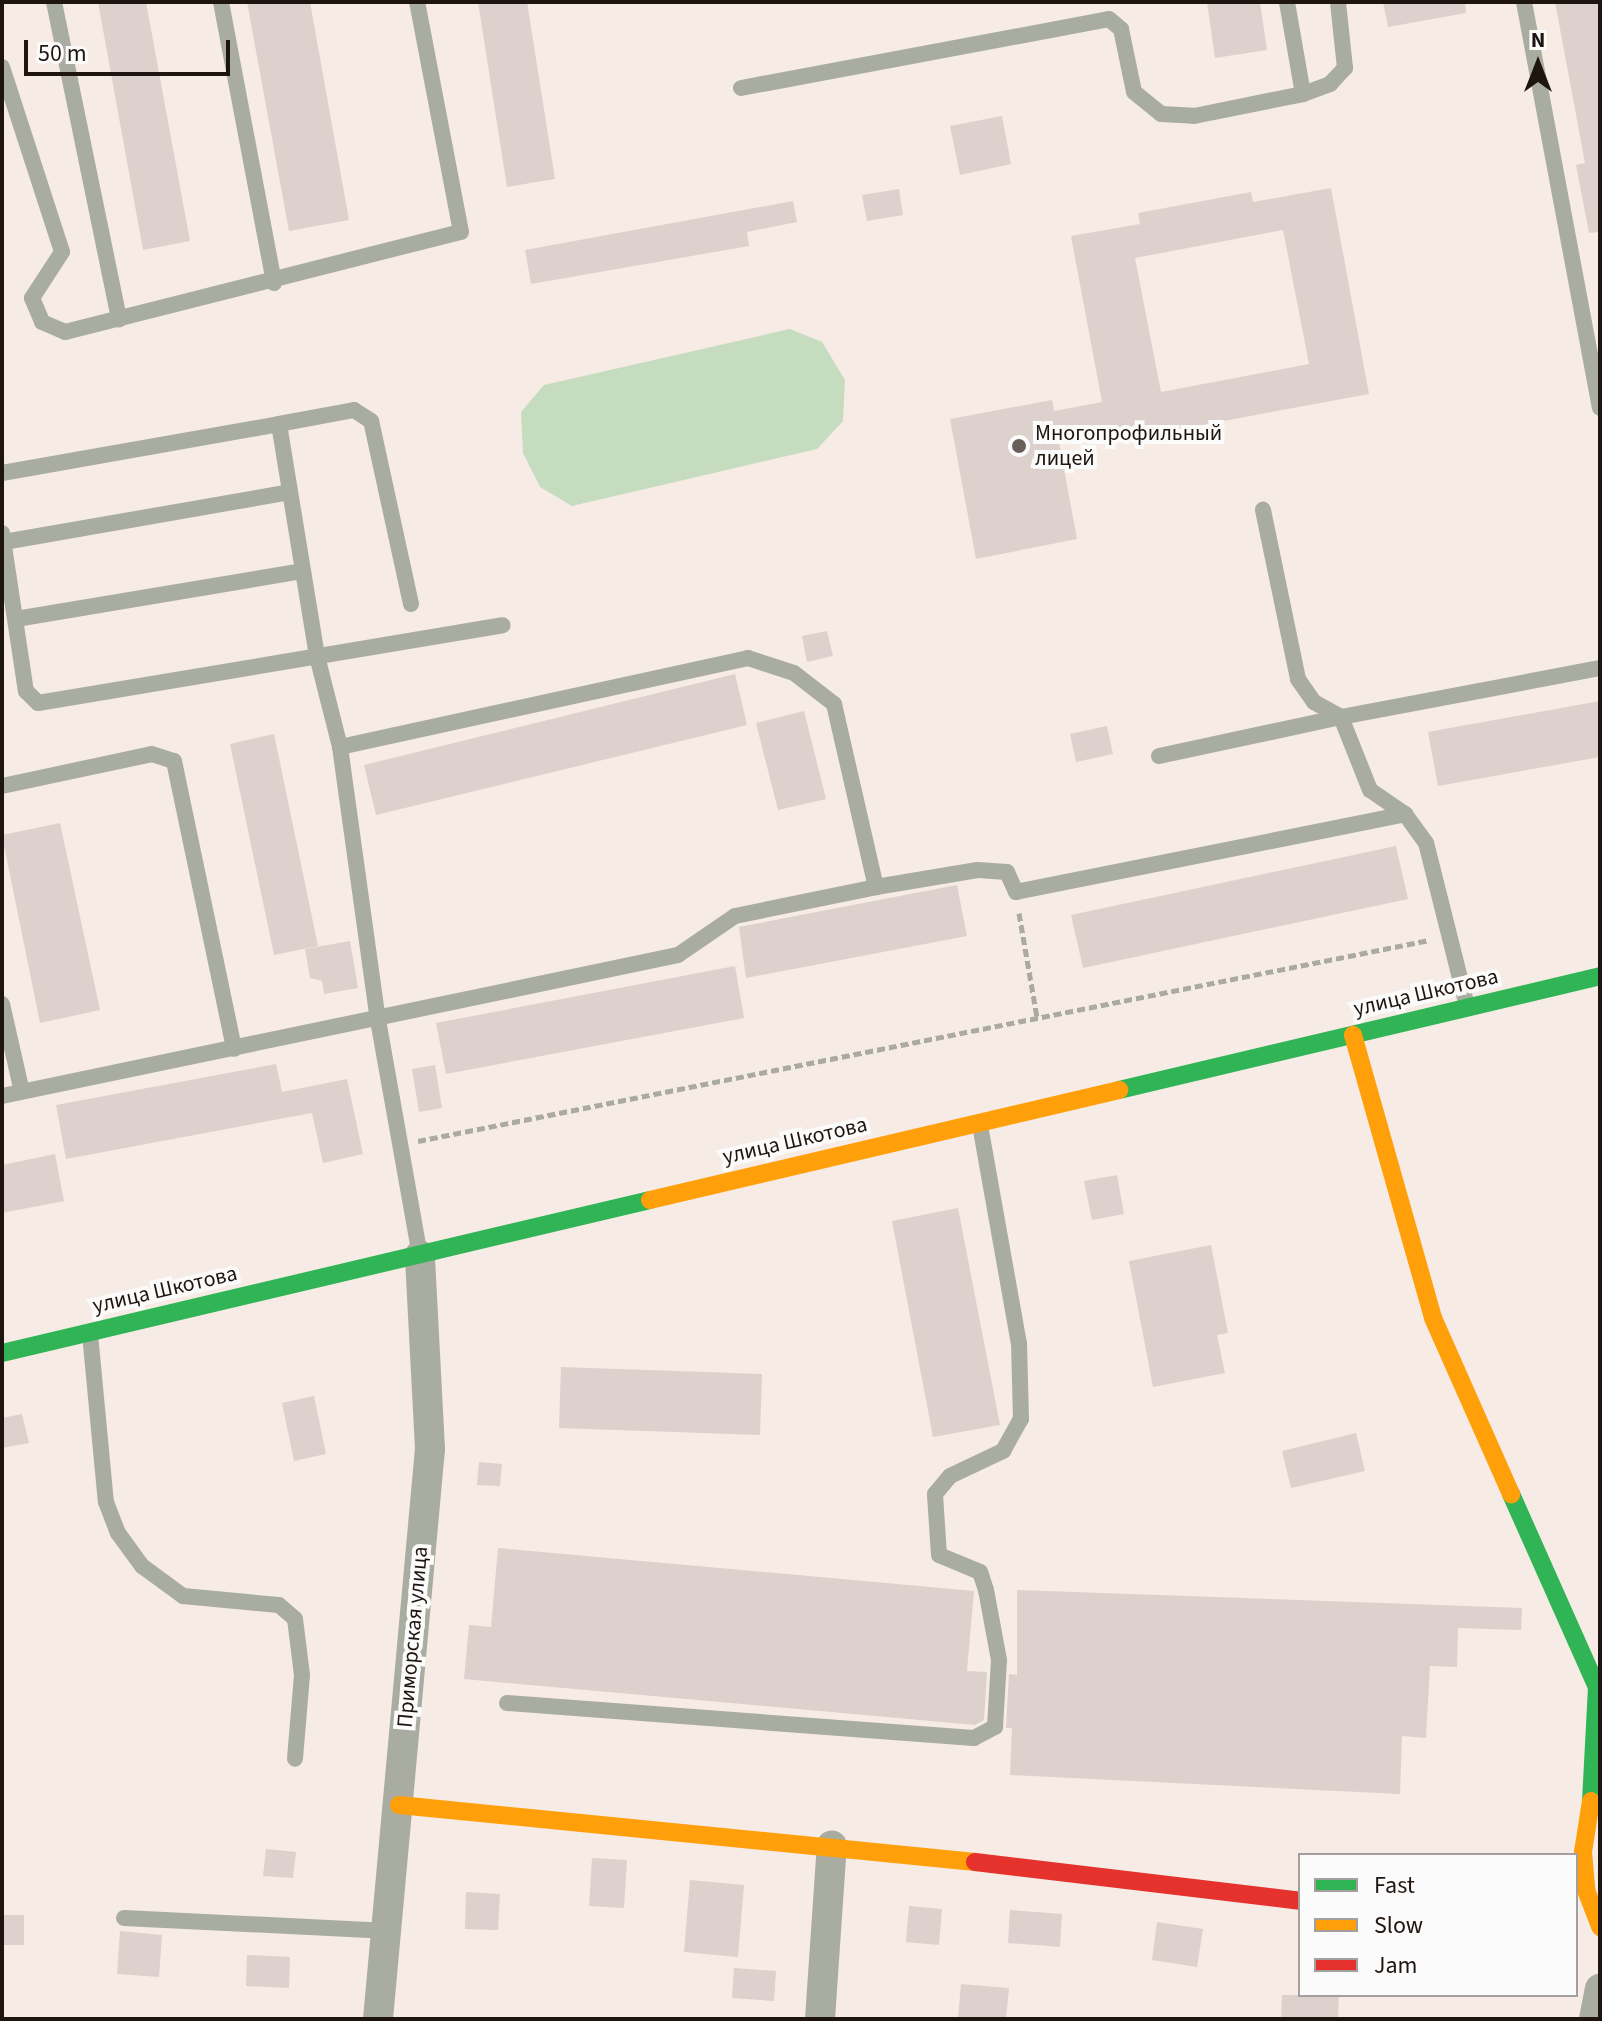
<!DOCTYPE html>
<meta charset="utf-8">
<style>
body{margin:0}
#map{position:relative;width:1602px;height:2021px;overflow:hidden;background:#f6ebe5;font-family:"Source Sans 3",sans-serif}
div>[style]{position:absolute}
.green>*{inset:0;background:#c6dcbe}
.building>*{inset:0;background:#dcd1cd}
.path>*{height:5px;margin-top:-2.5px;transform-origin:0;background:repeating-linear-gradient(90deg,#aaaaa1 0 8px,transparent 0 12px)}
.lane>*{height:16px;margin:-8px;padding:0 8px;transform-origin:8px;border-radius:8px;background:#a9aca1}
.street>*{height:30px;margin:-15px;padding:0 15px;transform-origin:15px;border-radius:15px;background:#a9aca1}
.fast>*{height:18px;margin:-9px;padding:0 9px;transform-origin:9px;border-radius:9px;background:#30b455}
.slow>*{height:18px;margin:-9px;padding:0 9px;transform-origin:9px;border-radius:9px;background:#ff9f0a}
.jam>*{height:18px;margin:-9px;padding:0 9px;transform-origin:9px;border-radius:9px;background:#e5322d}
.dots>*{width:22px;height:22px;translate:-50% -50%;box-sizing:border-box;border:4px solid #fbfbfb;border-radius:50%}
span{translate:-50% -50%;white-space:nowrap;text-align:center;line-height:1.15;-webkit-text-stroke:8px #fbfbfb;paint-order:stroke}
.poi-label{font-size:22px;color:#1e1510}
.left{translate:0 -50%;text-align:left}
.street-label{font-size:22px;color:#1e1510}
.frame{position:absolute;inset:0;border:4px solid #1e1510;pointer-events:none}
.legend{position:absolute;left:1298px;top:1853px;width:280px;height:144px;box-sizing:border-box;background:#fbfbfb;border:2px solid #a39f9d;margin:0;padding:10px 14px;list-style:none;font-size:24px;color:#1e1510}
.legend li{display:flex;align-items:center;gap:16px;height:40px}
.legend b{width:40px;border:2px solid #a39f9d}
.north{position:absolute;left:1498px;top:24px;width:80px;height:80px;-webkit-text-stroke:6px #fbfbfb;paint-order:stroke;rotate:0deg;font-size:22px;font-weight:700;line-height:32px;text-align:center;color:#1e1510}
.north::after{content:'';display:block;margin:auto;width:28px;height:36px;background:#1e1510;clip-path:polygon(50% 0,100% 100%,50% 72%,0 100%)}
.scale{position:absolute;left:24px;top:40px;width:206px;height:36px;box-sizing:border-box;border:4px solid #1e1510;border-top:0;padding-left:10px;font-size:24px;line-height:28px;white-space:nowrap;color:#1e1510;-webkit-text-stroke:6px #fbfbfb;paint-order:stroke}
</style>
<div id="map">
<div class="green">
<div style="clip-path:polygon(790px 329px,822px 342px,845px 380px,843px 421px,817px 449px,572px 506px,540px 487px,523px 453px,521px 412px,544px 385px)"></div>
</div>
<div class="building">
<div style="clip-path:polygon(98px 2px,146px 2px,190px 241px,143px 250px)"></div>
<div style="clip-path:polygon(247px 2px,310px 2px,349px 220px,289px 231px)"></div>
<div style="clip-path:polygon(478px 2px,527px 2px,555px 179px,507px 187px)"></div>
<div style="clip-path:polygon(1207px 2px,1260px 2px,1267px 50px,1215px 58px)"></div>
<div style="clip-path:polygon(1383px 2px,1465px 2px,1466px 13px,1388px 27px)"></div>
<div style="clip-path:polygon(1555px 2px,1600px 2px,1600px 232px,1589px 233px,1576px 165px,1585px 163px)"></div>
<div style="clip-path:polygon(1002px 116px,1011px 164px,960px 175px,950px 126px)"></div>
<div style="clip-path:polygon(evenodd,1331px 188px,1369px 394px,1110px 442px,1108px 433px,1059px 442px,1077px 539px,976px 559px,950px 419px,1052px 400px,1054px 411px,1102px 402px,1071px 236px,1140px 224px,1138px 213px,1251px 192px,1253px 202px,1331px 188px,1283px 230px,1309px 364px,1161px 392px,1135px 258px,1283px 230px)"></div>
<div style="clip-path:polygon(899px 189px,903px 215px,867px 221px,862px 195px)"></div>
<div style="clip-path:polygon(793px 201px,797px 222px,747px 232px,749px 246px,531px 284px,525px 250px)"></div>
<div style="clip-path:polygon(827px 631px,833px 656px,807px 662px,802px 636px)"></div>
<div style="clip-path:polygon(735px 674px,747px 725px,376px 815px,364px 765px)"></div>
<div style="clip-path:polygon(1600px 701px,1600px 757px,1438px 786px,1428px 732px)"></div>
<div style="clip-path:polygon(804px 711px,826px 799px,778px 810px,756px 723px)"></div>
<div style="clip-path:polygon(1107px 726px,1113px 754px,1076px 762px,1070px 734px)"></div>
<div style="clip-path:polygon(274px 734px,318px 946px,274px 955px,230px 744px)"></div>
<div style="clip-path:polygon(60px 823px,100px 1010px,40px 1023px,2px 835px)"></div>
<div style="clip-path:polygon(1396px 846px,1408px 899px,1083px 968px,1071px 915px)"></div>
<div style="clip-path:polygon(957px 885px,967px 936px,746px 978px,739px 927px)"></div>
<div style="clip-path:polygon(350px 941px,358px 988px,324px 994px,322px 981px,310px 978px,305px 949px)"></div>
<div style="clip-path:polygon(735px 966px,744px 1018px,446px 1074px,436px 1023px)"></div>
<div style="clip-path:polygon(276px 1064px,282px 1092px,347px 1079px,363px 1154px,323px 1163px,312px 1113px,66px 1159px,56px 1105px)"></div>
<div style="clip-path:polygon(435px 1065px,442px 1108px,419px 1112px,412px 1069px)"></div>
<div style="clip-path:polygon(55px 1154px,64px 1201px,2px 1213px,2px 1165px)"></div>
<div style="clip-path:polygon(1117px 1175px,1124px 1214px,1092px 1220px,1084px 1181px)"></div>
<div style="clip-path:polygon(958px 1208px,1000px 1425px,933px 1437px,892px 1221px)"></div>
<div style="clip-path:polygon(1211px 1245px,1228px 1333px,1217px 1335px,1225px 1373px,1153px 1387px,1129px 1261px)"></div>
<div style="clip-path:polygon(561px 1367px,762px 1374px,760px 1435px,559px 1428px)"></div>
<div style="clip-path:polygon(314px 1396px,326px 1454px,294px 1461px,282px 1403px)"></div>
<div style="clip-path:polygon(22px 1414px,29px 1443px,2px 1448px,2px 1418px)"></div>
<div style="clip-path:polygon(1356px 1433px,1365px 1471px,1291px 1488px,1282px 1451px)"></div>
<div style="clip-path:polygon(479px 1462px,502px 1464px,500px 1486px,477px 1485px)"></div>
<div style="clip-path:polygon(498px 1548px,974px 1591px,967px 1671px,987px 1672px,984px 1720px,975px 1725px,464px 1679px,469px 1625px,491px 1627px)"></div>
<div style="clip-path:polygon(1017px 1590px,1522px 1608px,1521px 1630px,1458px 1628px,1457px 1667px,1430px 1666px,1426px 1738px,1402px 1736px,1400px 1794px,1010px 1775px,1012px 1728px,1006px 1728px,1009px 1674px,1017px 1675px)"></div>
<div style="clip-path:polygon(266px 1849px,296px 1852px,293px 1878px,263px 1876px)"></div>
<div style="clip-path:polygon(592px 1858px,627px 1860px,624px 1908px,589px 1906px)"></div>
<div style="clip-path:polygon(690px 1880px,744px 1885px,738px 1957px,684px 1952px)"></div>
<div style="clip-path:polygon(466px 1892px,500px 1894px,498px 1930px,465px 1929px)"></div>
<div style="clip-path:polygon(909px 1906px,942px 1909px,939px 1945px,906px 1942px)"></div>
<div style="clip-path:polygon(1010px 1910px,1062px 1914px,1060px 1947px,1008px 1943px)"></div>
<div style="clip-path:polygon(2px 1915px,24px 1915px,24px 1945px,2px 1945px)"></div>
<div style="clip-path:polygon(1157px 1922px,1203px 1929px,1197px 1967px,1152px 1960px)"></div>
<div style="clip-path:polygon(120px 1931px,162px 1935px,159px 1977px,117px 1974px)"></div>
<div style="clip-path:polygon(247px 1955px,290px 1957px,289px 1988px,246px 1986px)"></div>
<div style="clip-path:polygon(734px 1968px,776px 1971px,774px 2001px,732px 1998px)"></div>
<div style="clip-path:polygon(961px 1984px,1009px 1988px,1006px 2019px,958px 2019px)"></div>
<div style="clip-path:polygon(1282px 1995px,1339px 1995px,1338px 2019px,1281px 2019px)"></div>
</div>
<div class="path">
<div style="left:1019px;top:913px;width:106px;rotate:80.2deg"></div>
<div style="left:418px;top:1141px;width:1031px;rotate:-11.24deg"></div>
</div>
<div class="lane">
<div style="left:54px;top:2px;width:324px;rotate:78.4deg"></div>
<div style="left:221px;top:2px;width:286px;rotate:79.3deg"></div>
<div style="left:1524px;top:2px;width:413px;rotate:79.4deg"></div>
<div style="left:2px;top:67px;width:194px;rotate:72deg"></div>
<div style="left:62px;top:252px;width:55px;rotate:123.1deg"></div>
<div style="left:32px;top:298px;width:26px;rotate:67deg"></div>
<div style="left:42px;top:322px;width:25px;rotate:23deg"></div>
<div style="left:65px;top:332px;width:408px;rotate:-14.2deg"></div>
<div style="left:461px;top:232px;width:234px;rotate:-100.8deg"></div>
<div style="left:741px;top:88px;width:374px;rotate:-10.6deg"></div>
<div style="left:1109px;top:19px;width:16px;rotate:40deg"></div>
<div style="left:1121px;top:29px;width:64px;rotate:78.3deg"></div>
<div style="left:1134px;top:92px;width:35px;rotate:39deg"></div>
<div style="left:1161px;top:114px;width:33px;rotate:3deg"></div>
<div style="left:1194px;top:116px;width:111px;rotate:-11.4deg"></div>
<div style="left:1303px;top:94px;width:93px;rotate:-99.9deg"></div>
<div style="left:1303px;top:94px;width:29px;rotate:-20deg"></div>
<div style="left:1330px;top:84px;width:22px;rotate:-47deg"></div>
<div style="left:1345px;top:68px;width:66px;rotate:-96.1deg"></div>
<div style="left:2px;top:473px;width:281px;rotate:-10deg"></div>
<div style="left:2px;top:533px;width:160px;rotate:81.4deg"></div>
<div style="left:26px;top:691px;width:17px;rotate:45deg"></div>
<div style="left:38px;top:703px;width:471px;rotate:-9.5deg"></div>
<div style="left:4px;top:542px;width:290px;rotate:-9.9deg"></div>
<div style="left:411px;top:604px;width:187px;rotate:-102.3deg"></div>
<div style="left:371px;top:421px;width:20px;rotate:-147deg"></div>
<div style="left:354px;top:410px;width:76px;rotate:169.4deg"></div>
<div style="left:279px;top:424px;width:235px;rotate:80.7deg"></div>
<div style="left:317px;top:656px;width:94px;rotate:75.8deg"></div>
<div style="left:340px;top:747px;width:276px;rotate:82.1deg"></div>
<div style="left:378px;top:1020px;width:235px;rotate:79.9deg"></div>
<div style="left:16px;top:619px;width:291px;rotate:-9.5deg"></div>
<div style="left:340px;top:747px;width:418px;rotate:-12.3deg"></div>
<div style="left:748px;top:658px;width:48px;rotate:18.1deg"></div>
<div style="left:794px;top:673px;width:51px;rotate:37.8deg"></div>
<div style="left:834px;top:704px;width:188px;rotate:77.1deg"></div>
<div style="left:1159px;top:756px;width:186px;rotate:-12.1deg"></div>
<div style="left:1341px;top:717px;width:31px;rotate:-151deg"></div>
<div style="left:1314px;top:702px;width:28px;rotate:-125deg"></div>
<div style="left:1298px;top:679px;width:173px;rotate:-101.7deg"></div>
<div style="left:2px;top:786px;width:153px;rotate:-12deg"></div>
<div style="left:152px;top:754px;width:23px;rotate:18deg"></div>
<div style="left:174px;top:761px;width:294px;rotate:78.2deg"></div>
<div style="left:2px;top:1004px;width:90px;rotate:77.2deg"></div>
<div style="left:1467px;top:1006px;width:168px;rotate:-104.1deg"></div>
<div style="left:1426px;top:843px;width:36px;rotate:-126deg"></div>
<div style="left:1405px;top:814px;width:42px;rotate:-145.6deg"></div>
<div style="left:1370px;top:790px;width:79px;rotate:-111.7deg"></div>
<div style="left:1341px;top:717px;width:264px;rotate:-10.7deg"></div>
<div style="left:2px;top:1096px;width:691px;rotate:-11.78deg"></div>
<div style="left:678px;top:955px;width:69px;rotate:-34.4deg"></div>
<div style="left:735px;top:916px;width:144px;rotate:-11.6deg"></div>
<div style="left:876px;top:887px;width:103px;rotate:-9.5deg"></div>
<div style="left:978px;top:870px;width:29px;rotate:4deg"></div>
<div style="left:1007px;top:872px;width:22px;rotate:66deg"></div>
<div style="left:1016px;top:892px;width:397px;rotate:-11.3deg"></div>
<div style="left:90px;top:1334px;width:169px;rotate:84.6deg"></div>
<div style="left:106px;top:1502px;width:33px;rotate:69deg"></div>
<div style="left:118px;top:1533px;width:41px;rotate:54deg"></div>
<div style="left:142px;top:1566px;width:51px;rotate:36.2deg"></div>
<div style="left:183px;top:1596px;width:96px;rotate:5.4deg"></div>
<div style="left:279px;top:1605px;width:21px;rotate:41deg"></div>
<div style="left:295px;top:1619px;width:56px;rotate:82.9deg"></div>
<div style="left:302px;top:1675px;width:84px;rotate:94.8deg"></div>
<div style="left:507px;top:1703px;width:468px;rotate:4.3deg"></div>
<div style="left:974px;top:1738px;width:24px;rotate:-28deg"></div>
<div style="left:995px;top:1727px;width:67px;rotate:-86.6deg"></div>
<div style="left:999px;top:1660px;width:71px;rotate:-100.5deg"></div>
<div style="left:986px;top:1590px;width:19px;rotate:-108deg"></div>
<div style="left:980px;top:1572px;width:44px;rotate:-157.5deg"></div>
<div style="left:939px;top:1555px;width:61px;rotate:-93.8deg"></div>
<div style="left:935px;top:1494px;width:23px;rotate:-50deg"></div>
<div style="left:950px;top:1476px;width:59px;rotate:-25.3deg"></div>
<div style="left:1003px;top:1451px;width:37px;rotate:-61deg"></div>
<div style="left:1021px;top:1419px;width:75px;rotate:-91.5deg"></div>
<div style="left:1019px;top:1344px;width:223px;rotate:-100.1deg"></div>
<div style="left:124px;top:1918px;width:265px;rotate:2.8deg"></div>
</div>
<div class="street">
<div style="left:378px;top:2019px;width:572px;rotate:-84.79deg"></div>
<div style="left:430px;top:1449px;width:194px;rotate:-93deg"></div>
<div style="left:820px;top:2019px;width:174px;rotate:-86.1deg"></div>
<div style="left:1594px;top:2019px;width:31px;rotate:-79deg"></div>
</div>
<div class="fast">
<div style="left:1119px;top:1090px;width:494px;rotate:-13.3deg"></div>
<div style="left:2px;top:1353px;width:666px;rotate:-13.28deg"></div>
<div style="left:1511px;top:1494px;width:211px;rotate:66deg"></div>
<div style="left:1597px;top:1687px;width:114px;rotate:93deg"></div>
</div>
<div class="slow">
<div style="left:1353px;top:1035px;width:294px;rotate:74.2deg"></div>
<div style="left:1433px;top:1318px;width:193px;rotate:66.1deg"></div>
<div style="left:650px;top:1200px;width:482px;rotate:-13.2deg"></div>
<div style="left:1591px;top:1801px;width:52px;rotate:98.9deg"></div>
<div style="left:1583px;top:1852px;width:38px;rotate:85deg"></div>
<div style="left:1586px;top:1890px;width:40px;rotate:69deg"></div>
<div style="left:399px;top:1805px;width:579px;rotate:5.65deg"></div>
</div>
<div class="jam">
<div style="left:975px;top:1862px;width:327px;rotate:6.8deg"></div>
</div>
<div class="dots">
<div style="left:1019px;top:446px;background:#6a605b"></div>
</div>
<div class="poi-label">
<span class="left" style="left:1035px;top:446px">Многопрофильный<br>лицей</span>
</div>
<div class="street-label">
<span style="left:1426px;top:993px;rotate:-13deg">улица Шкотова</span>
<span style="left:795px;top:1141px;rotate:-13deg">улица Шкотова</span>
<span style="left:165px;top:1290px;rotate:-13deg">улица Шкотова</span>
<span style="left:413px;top:1637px;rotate:-85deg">Приморская улица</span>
</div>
<div class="frame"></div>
<ul class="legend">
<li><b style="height:10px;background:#30b455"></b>Fast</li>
<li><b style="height:10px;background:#ff9f0a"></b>Slow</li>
<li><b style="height:10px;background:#e5322d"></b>Jam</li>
</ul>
<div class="north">N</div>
<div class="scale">50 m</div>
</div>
